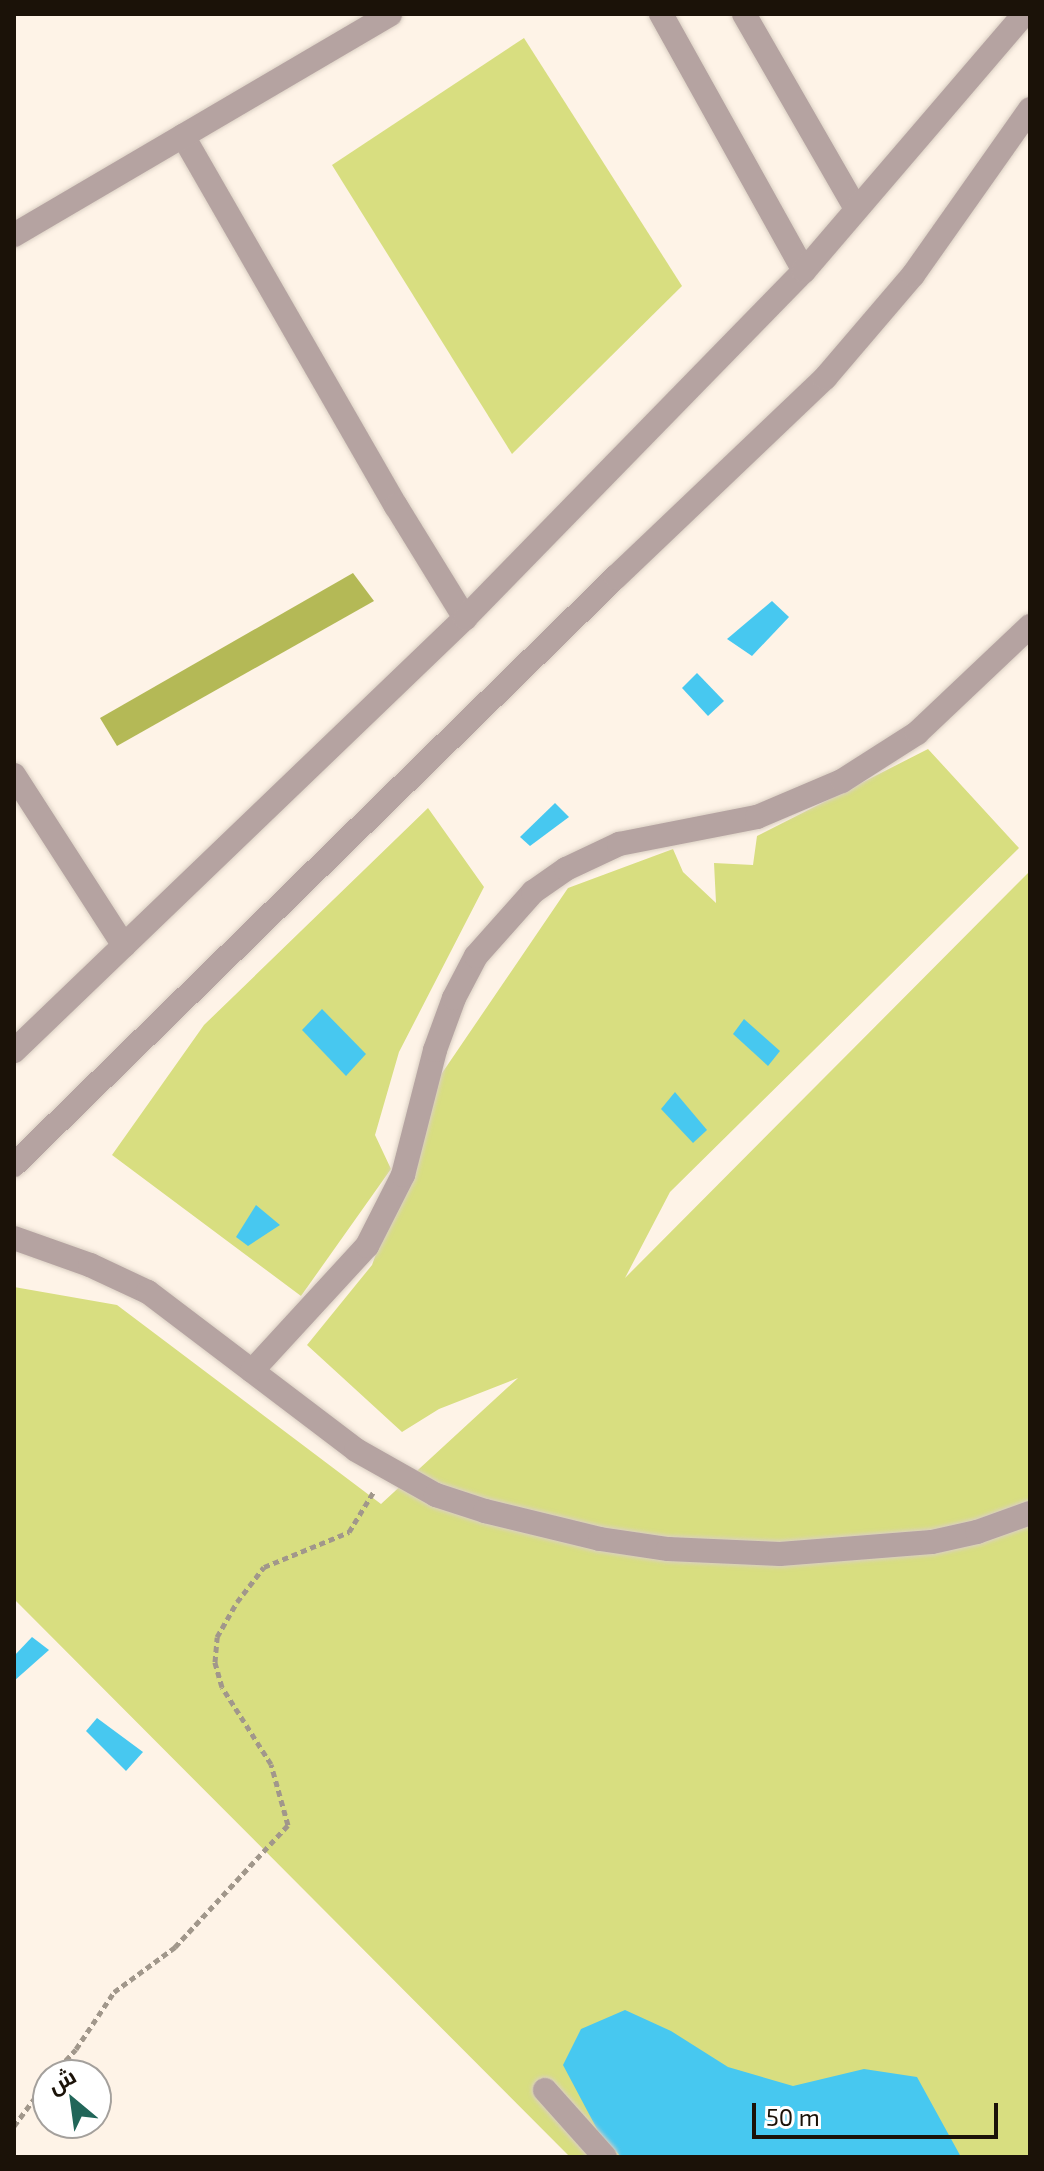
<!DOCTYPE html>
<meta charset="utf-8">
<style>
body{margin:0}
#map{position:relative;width:1044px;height:2171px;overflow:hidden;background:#fef3e7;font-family:"Exo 2",Cairo,sans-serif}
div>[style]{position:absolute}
.green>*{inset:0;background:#d8de80}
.forest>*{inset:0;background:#b4b956}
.water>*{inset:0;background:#47c8f0}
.path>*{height:5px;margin-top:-2.5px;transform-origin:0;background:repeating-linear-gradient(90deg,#a1978b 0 6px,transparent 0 10px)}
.roads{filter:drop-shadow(0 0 2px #dacfc3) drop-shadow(0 0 2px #dacfc3)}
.street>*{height:24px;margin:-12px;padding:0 12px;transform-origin:12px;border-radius:12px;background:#b5a3a1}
span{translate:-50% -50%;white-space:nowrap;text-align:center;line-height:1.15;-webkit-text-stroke:7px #fff;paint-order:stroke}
.frame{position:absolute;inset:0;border:16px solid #1b1208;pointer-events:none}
.north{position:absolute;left:32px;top:2059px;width:80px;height:80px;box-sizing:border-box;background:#fff;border:2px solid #a4a09c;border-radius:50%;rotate:331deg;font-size:22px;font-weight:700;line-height:32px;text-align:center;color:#1b1208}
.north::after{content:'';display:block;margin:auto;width:28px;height:36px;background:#216659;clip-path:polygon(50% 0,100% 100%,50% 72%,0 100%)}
.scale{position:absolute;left:752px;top:2103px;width:246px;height:36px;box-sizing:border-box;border:4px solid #1b1208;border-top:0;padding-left:10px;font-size:24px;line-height:28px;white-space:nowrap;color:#1b1208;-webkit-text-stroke:6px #fff;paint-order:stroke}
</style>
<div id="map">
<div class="green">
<div style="clip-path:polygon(524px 38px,682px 286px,512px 454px,332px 165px)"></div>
<div style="clip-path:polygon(928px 749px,1019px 848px,670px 1192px,625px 1278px,1030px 871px,1030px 2157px,570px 2157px,14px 1599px,14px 1287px,117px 1305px,381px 1504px,518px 1378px,439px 1409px,402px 1432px,307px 1345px,372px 1265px,438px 1079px,568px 888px,673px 849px,683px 872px,716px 903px,714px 863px,753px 865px,757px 836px)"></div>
<div style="clip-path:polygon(428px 808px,484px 887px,399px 1052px,375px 1135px,391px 1169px,301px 1296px,112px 1155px,204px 1025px)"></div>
</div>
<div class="forest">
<div style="clip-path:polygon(353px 573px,374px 601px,117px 746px,100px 718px)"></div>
</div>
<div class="water">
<div style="clip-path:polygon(772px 601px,789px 617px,752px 656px,727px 639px)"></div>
<div style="clip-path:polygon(697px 673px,724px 701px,708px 716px,682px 688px)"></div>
<div style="clip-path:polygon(555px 803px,569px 817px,530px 846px,520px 837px)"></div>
<div style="clip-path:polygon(322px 1009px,366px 1054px,346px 1076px,302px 1030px)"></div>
<div style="clip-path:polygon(744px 1019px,780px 1051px,768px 1066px,733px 1034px)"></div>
<div style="clip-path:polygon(675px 1092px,707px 1130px,693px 1143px,661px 1109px)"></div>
<div style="clip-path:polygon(256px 1205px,280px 1225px,248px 1246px,236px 1237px)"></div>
<div style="clip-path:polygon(32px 1637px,49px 1650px,14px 1681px,14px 1656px)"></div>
<div style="clip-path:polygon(97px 1718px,143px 1752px,126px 1771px,86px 1731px)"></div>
<div style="clip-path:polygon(625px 2010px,671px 2031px,728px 2067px,793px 2086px,864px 2069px,917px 2077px,961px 2157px,621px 2157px,598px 2131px,563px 2065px,581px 2029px)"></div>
</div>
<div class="path">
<div style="left:52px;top:2075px;width:35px;rotate:-47deg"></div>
<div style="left:76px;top:2049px;width:69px;rotate:-56.3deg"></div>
<div style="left:114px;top:1992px;width:76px;rotate:-36.4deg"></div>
<div style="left:175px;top:1947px;width:166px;rotate:-47.2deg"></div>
<div style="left:288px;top:1825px;width:63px;rotate:-105.6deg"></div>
<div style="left:271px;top:1764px;width:91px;rotate:-122.5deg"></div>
<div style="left:222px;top:1687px;width:26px;rotate:-106deg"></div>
<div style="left:215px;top:1662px;width:25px;rotate:-85deg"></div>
<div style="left:217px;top:1637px;width:40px;rotate:-60.3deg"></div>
<div style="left:237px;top:1602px;width:44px;rotate:-52.4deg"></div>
<div style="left:264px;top:1567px;width:92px;rotate:-22.4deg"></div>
<div style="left:349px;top:1532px;width:48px;rotate:-58.6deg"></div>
<div style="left:14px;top:2126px;width:57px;rotate:-53.5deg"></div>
</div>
<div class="roads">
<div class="street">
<div style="left:661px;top:14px;width:294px;rotate:60.9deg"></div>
<div style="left:744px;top:14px;width:225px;rotate:60.1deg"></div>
<div style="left:183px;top:136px;width:427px;rotate:60.1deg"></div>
<div style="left:396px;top:506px;width:132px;rotate:58.4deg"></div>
<div style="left:14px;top:235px;width:436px;rotate:-30.4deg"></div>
<div style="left:14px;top:775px;width:203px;rotate:57.2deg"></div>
<div style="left:14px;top:1051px;width:625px;rotate:-43.83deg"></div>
<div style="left:465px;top:618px;width:485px;rotate:-45.7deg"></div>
<div style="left:804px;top:271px;width:338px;rotate:-49.4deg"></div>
<div style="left:14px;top:1165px;width:842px;rotate:-44.33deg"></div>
<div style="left:616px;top:577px;width:289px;rotate:-43.6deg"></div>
<div style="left:825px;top:378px;width:135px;rotate:-49.5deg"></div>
<div style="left:913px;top:275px;width:203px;rotate:-54.8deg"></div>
<div style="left:14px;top:1238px;width:81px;rotate:19.6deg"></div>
<div style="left:90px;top:1265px;width:64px;rotate:25deg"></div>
<div style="left:148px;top:1292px;width:261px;rotate:37.2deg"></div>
<div style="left:356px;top:1450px;width:92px;rotate:29.4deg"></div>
<div style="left:436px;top:1495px;width:52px;rotate:18.1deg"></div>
<div style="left:485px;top:1511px;width:118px;rotate:13.7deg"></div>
<div style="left:600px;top:1539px;width:69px;rotate:8.4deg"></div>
<div style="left:668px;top:1549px;width:112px;rotate:2.6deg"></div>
<div style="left:780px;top:1554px;width:152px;rotate:-4.5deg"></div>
<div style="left:932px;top:1542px;width:46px;rotate:-12.5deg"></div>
<div style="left:977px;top:1532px;width:56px;rotate:-19.7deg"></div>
<div style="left:252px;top:1371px;width:170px;rotate:-47.4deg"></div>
<div style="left:367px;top:1246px;width:80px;rotate:-63.1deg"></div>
<div style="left:403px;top:1175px;width:129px;rotate:-75.6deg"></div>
<div style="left:435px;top:1050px;width:55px;rotate:-69.9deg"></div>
<div style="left:454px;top:998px;width:47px;rotate:-62.4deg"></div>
<div style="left:476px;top:956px;width:86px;rotate:-48.3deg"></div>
<div style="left:533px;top:892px;width:40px;rotate:-34.9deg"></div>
<div style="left:566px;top:869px;width:59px;rotate:-25.3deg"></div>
<div style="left:619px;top:844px;width:141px;rotate:-11.1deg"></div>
<div style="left:757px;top:817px;width:92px;rotate:-23deg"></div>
<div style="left:842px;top:781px;width:89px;rotate:-32.6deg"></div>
<div style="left:917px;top:733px;width:156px;rotate:-43.4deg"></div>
<div style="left:545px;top:2090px;width:90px;rotate:48.2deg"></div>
</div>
</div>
<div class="frame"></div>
<div class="north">ش</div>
<div class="scale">50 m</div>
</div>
